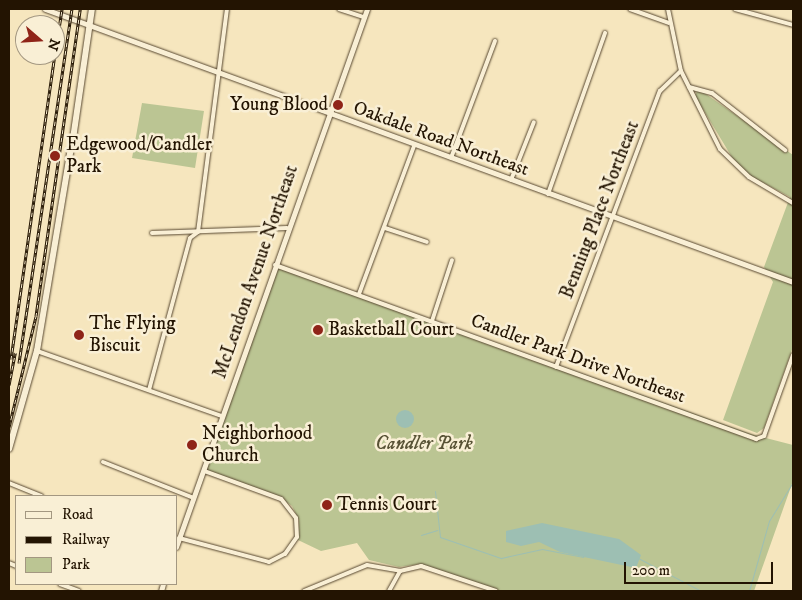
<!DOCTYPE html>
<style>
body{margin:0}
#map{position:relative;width:802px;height:600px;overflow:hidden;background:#f6e6be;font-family:"IM FELL DW Pica",serif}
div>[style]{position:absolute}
.green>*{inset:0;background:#bbc593}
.water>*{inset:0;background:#9dbfb3}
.round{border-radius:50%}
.stream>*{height:1px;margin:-0.5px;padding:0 0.5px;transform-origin:0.5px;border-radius:0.5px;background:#9dbfb3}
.secondary-tunnel>*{height:5.5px;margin-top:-2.75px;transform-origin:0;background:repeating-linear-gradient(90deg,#d6c6a2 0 5.5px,transparent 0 8.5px)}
.roads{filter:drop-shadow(0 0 1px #584831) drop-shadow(0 0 1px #584831)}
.minor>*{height:4px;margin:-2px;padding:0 2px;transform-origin:2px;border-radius:2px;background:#f9efd5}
.tertiary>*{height:5px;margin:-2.5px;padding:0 2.5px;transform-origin:2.5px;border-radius:2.5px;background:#f9efd5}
.secondary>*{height:5.5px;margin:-2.75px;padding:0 2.75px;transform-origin:2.75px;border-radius:2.75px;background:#f9efd5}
.rail>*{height:3px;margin-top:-1.5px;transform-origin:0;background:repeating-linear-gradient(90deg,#f9efd5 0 4px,#231402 0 8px);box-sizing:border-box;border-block:1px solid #231402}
.dots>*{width:14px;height:14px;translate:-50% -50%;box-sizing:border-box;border:2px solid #f9efd5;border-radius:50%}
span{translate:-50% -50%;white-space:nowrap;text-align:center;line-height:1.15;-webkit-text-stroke:5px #f9efd5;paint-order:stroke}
.poi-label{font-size:19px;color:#231402}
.right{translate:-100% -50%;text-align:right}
.left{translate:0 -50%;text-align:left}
.street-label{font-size:19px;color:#231402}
.park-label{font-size:19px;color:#585235;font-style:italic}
.frame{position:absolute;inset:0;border:10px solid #231402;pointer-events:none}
.legend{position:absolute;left:15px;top:495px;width:162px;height:90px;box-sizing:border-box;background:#f9efd5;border:1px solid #a39781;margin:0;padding:6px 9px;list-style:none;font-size:15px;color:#231402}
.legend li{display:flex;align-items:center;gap:10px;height:25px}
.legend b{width:25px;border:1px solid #a39781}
.north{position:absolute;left:15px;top:15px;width:50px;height:50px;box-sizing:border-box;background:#f9efd5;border:1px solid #a39781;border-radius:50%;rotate:109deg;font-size:14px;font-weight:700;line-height:20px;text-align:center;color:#231402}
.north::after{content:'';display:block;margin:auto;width:18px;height:22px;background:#8f2418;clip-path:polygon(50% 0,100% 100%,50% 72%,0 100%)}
.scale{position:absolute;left:624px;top:562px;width:149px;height:22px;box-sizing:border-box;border:2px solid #231402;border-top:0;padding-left:6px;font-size:15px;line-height:18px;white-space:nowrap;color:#231402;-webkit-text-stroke:4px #f9efd5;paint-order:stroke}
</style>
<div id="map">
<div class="green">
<div style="clip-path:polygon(703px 92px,793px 155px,793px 347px,764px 428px,757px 433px,723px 420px,773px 282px,764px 267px,790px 197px,745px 173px,733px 159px,695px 96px,697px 91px)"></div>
<div style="clip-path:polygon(142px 103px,204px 111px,195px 168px,132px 158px)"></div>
<div style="clip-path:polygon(276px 264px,751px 434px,793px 445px,793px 481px,754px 591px,498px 591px,420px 564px,399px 567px,369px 560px,357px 543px,321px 551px,298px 540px,299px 520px,292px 506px,278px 496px,206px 471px)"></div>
</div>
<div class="water">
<div class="round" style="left:396px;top:410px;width:18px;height:18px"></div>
<div style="clip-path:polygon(542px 523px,619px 539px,641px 555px,636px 568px,560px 552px,539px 542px,521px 546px,506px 542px,506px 531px)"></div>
</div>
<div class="stream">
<div style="left:435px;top:491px;width:46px;rotate:83.8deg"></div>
<div style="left:440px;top:537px;width:65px;rotate:19deg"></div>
<div style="left:501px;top:558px;width:42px;rotate:-12.4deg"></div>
<div style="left:542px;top:549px;width:42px;rotate:11deg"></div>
<div style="left:421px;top:535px;width:17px;rotate:-17deg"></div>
<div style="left:638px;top:558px;width:71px;rotate:27.6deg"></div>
<div style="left:749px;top:591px;width:73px;rotate:-74.1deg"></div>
<div style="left:769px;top:521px;width:46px;rotate:-58.4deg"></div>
</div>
<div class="secondary-tunnel">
<div style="left:70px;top:153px;width:14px;rotate:-78deg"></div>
</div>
<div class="roads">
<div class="minor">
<div style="left:339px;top:9px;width:26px;rotate:18deg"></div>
<div style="left:630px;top:9px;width:41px;rotate:19.7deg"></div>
<div style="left:668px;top:9px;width:63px;rotate:78.2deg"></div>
<div style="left:681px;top:71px;width:87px;rotate:63.4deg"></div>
<div style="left:720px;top:149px;width:40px;rotate:44deg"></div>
<div style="left:749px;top:177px;width:51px;rotate:30.6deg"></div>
<div style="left:735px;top:9px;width:60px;rotate:15.4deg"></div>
<div style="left:689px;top:87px;width:24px;rotate:15deg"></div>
<div style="left:712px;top:93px;width:93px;rotate:38deg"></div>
<div style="left:451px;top:158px;width:125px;rotate:-69.4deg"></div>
<div style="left:511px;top:180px;width:62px;rotate:-68.4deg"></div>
<div style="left:548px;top:194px;width:171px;rotate:-70.5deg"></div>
<div style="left:385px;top:228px;width:44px;rotate:18.4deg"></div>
<div style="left:152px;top:233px;width:135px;rotate:-2.1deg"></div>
<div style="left:275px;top:265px;width:512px;rotate:19.89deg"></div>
<div style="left:756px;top:439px;width:9px;rotate:-21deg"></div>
<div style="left:764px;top:436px;width:86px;rotate:-70.3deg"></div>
<div style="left:359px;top:294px;width:158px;rotate:-69.6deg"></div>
<div style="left:432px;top:321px;width:64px;rotate:-71.8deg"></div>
<div style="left:37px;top:351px;width:196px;rotate:19.4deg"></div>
<div style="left:556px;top:367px;width:295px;rotate:-69.4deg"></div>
<div style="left:660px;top:91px;width:29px;rotate:-44deg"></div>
<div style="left:149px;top:390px;width:157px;rotate:-74.9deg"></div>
<div style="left:190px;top:238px;width:10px;rotate:-37deg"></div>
<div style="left:198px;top:232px;width:225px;rotate:-82.6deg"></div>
<div style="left:103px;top:462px;width:98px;rotate:21.6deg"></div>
<div style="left:9px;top:483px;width:35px;rotate:22deg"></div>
<div style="left:179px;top:538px;width:93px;rotate:14.9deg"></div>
<div style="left:269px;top:562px;width:18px;rotate:-27deg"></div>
<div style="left:285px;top:554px;width:21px;rotate:-55deg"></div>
<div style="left:297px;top:537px;width:19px;rotate:-93deg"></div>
<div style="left:296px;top:518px;width:24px;rotate:-128deg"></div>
<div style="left:281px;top:499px;width:82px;rotate:-160deg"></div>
<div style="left:9px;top:563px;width:8px;rotate:23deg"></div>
<div style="left:60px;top:584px;width:20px;rotate:20deg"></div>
<div style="left:304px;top:591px;width:68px;rotate:-22.4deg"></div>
<div style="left:367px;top:565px;width:34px;rotate:10deg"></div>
<div style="left:389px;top:591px;width:23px;rotate:-61deg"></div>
<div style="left:400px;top:571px;width:22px;rotate:-13deg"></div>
<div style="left:421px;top:566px;width:79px;rotate:18.4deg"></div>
</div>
<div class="tertiary">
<div style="left:45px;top:9px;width:796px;rotate:20.05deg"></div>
<div style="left:176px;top:547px;width:571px;rotate:-70.45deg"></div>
<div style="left:161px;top:591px;width:7px;rotate:-74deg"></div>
</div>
<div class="secondary">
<div style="left:73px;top:139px;width:131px;rotate:-81.7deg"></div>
<div style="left:9px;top:449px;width:102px;rotate:-74.1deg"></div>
<div style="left:37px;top:351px;width:201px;rotate:-80.5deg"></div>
</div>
</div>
<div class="rail">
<div style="left:55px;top:55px;width:47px;rotate:-81.3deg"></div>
<div style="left:11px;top:359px;width:307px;rotate:-81.8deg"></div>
<div style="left:19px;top:363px;width:358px;rotate:-81.5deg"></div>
<div style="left:9px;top:385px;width:33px;rotate:-79deg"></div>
<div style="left:9px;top:427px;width:114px;rotate:-76.3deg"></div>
<div style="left:36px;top:316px;width:310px;rotate:-81.8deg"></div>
</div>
<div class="dots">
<div style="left:338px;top:105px;background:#8f2418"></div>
<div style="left:55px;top:156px;background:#8f2418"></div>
<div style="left:318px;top:330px;background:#8f2418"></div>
<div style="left:79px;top:335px;background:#8f2418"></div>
<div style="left:192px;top:445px;background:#8f2418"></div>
<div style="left:327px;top:505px;background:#8f2418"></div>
</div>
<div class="poi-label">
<span class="right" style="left:328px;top:105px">Young Blood</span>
<span class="left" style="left:66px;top:156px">Edgewood/Candler<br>Park</span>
<span class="left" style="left:89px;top:335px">The Flying<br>Biscuit</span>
<span class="left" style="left:328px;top:330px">Basketball Court</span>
<span class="left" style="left:202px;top:445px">Neighborhood<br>Church</span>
<span class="left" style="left:337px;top:505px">Tennis Court</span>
</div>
<div class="street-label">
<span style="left:441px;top:139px;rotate:20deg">Oakdale Road Northeast</span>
<span style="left:600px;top:210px;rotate:-69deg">Benning Place Northeast</span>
<span style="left:256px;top:272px;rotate:-71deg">McLendon Avenue Northeast</span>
<span style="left:578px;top:359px;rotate:20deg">Candler Park Drive Northeast</span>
</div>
<div class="park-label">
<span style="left:424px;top:444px">Candler Park</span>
</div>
<div class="frame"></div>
<ul class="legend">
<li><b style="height:6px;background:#f9efd5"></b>Road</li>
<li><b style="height:6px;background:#231402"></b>Railway</li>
<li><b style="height:14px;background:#bbc593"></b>Park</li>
</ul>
<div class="north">N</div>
<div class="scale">200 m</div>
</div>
